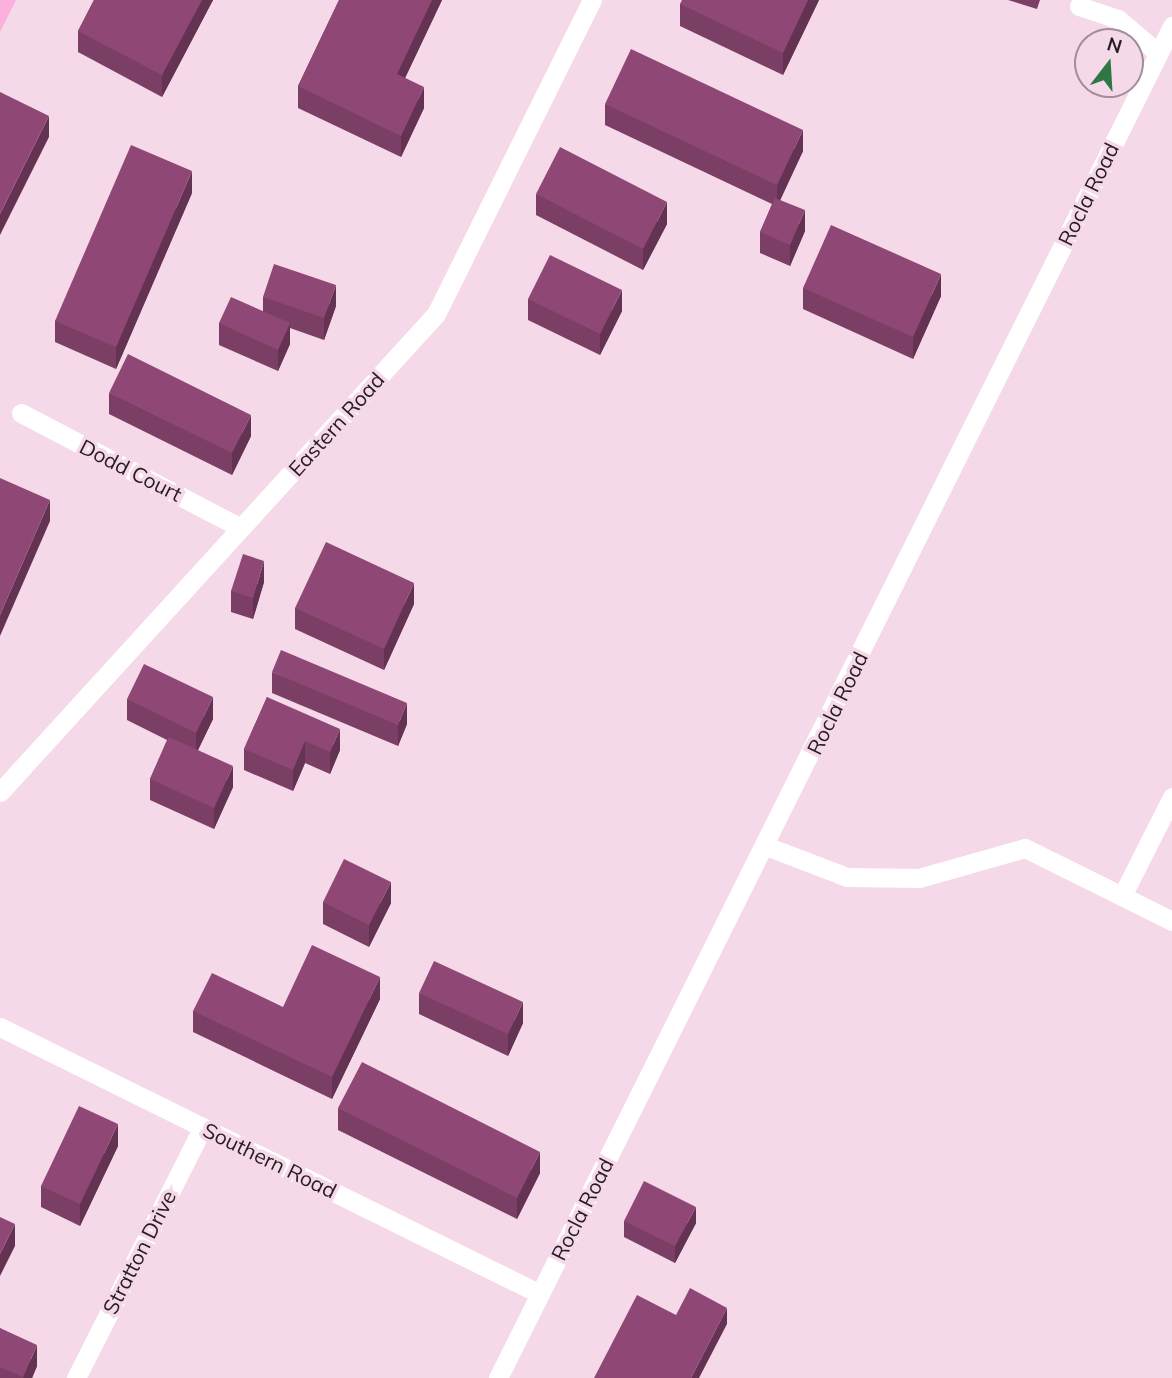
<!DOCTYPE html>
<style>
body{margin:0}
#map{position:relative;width:1172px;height:1378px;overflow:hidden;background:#f5d9e8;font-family:Mulish,sans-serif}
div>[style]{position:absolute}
.green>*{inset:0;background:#fdafde}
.minor>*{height:19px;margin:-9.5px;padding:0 9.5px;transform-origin:9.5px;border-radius:9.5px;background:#fff}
.wall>*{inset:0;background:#7b3e65}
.shaded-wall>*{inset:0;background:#643252}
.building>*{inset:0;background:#8f4875}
span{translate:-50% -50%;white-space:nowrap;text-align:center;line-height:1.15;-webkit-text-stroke:7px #f5d9e8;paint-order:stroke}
.street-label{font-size:21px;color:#261c22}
.north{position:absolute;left:1074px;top:28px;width:70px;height:70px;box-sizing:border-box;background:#f5d9e8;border:2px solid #a28d99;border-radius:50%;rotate:17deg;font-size:19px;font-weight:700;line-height:28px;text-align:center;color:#261c22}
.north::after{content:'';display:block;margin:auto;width:24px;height:32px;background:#2f7744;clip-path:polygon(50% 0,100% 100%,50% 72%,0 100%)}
</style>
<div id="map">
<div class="green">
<div style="clip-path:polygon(0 0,16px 0,0 32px)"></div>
</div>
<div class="minor">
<div style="left:1079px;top:6px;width:41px;rotate:18.4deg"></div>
<div style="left:1118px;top:19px;width:52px;rotate:40.4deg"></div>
<div style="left:21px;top:413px;width:248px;rotate:27.6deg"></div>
<div style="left:0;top:792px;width:647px;rotate:-47.63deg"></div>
<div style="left:436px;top:314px;width:351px;rotate:-63.6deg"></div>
<div style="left:766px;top:846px;width:87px;rotate:20.9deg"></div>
<div style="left:847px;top:877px;width:72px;rotate:0.8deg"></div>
<div style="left:919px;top:878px;width:110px;rotate:-15.8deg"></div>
<div style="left:1025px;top:848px;width:164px;rotate:26.4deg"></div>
<div style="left:1122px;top:896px;width:111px;rotate:-63.2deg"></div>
<div style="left:0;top:1027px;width:602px;rotate:26.31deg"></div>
<div style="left:76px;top:1378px;width:281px;rotate:-63.2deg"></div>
<div style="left:498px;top:1378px;width:1511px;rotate:-63.5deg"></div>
</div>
<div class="wall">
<div style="clip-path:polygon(94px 0,213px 0,162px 97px,78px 52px,78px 31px)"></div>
<div style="clip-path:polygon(339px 0,442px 0,405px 78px,424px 108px,401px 157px,298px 108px,298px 86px)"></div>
<div style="clip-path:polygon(819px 0,783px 75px,680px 26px,680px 4px)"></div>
<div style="clip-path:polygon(1008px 0,1040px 0,1037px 9px)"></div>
<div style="clip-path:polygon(605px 104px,803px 151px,780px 200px,805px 231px,790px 266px,760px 253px,760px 232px,772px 204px,605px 125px)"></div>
<div style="clip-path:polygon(192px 193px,116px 369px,55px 342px,55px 321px)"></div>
<div style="clip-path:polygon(536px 194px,667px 224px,643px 270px,536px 215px)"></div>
<div style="clip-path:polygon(803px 288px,941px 296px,913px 359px,803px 309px)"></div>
<div style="clip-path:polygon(263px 297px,336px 306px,324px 340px,290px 328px,290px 344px,278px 371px,219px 345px,219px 323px,263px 311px)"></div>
<div style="clip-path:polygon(528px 299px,622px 311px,600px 355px,528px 320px)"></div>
<div style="clip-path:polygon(109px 393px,251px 436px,232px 475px,109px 414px)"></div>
<div style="clip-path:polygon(264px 582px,253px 619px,231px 612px,231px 591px)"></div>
<div style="clip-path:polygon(414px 604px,384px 670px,295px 629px,295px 608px)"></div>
<div style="clip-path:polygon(272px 672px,407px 724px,398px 746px,272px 693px)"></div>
<div style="clip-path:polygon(267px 697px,340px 750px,330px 774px,305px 763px,293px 791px,244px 770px,244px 749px)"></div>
<div style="clip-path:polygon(127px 699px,213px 719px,198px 750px,233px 787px,214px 829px,150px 800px,150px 779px,167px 740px,127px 720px)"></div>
<div style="clip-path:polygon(323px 902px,391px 903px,369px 947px,323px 924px)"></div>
<div style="clip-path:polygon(419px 993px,523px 1023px,508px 1056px,419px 1014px)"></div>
<div style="clip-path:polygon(380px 999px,332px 1099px,193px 1032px,193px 1011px,283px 1007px)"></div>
<div style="clip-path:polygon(338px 1108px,540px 1173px,517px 1219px,338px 1130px)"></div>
<div style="clip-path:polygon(118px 1146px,80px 1226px,41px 1207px,41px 1186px)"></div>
<div style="clip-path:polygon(624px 1221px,696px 1223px,675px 1263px,624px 1237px)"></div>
<div style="clip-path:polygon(0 1328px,37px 1366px,32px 1378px,0 1378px)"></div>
</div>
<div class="shaded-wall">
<div style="clip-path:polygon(202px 0,213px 0,162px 97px,162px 75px)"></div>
<div style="clip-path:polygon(432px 0,442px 0,397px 95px,397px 74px)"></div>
<div style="clip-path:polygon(808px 0,819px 0,783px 75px,783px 53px)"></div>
<div style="clip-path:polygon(424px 87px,424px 108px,401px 157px,401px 136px)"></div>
<div style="clip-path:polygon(49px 116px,49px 137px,0 235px,0 214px)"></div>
<div style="clip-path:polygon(803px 130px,803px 151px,777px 207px,777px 185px)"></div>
<div style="clip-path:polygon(192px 171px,192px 193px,116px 369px,116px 347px)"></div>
<div style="clip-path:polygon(667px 202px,667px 224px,643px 270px,643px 249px)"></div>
<div style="clip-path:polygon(805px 210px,805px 231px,790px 266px,790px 245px)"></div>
<div style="clip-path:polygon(941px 274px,941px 296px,913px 359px,913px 337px)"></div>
<div style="clip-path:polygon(336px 285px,336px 306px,324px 340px,324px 318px)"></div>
<div style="clip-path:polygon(622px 290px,622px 311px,600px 355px,600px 334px)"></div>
<div style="clip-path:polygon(290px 323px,290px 344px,278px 371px,278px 350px)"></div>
<div style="clip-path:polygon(251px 415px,251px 436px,232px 475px,232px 453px)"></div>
<div style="clip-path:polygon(50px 500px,50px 521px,0 636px,0 615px)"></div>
<div style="clip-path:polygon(264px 561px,264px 582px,253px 619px,253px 598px)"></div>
<div style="clip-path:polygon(414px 583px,414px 604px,384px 670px,384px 649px)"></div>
<div style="clip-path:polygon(213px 697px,213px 719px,196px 754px,196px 733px)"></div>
<div style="clip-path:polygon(407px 703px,407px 724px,398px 746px,398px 725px)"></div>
<div style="clip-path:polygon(340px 729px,340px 750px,330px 774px,330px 752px)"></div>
<div style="clip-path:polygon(305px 741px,305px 763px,293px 791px,293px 770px)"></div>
<div style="clip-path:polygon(233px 766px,233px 787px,214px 829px,214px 808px)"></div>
<div style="clip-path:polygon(391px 882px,391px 903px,369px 947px,369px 925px)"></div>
<div style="clip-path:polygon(380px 977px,380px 999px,332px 1099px,332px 1077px)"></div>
<div style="clip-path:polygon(523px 1002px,523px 1023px,508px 1056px,508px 1034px)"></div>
<div style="clip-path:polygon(118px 1124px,118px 1146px,80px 1226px,80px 1204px)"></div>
<div style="clip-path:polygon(540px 1152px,540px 1173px,517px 1219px,517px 1198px)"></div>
<div style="clip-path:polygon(696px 1207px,696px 1223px,675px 1263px,675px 1246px)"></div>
<div style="clip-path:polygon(15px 1224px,15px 1246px,0 1276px,0 1254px)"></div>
<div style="clip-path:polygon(727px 1308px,727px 1324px,699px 1378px,691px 1378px)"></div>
<div style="clip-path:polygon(37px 1345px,37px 1366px,32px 1378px,23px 1378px)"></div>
</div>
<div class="building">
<div style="clip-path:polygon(94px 0,202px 0,162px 75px,78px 31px)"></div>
<div style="clip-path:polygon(339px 0,432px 0,397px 74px,424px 87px,401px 136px,298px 86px)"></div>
<div style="clip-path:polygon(682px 0,808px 0,783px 53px,680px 4px)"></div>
<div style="clip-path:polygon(631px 49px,803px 130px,777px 185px,605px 104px)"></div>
<div style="clip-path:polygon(0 92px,49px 116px,0 214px)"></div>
<div style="clip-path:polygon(131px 145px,192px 171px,116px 347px,55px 321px)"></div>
<div style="clip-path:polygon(560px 147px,667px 202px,643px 249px,536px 194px)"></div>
<div style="clip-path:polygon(775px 198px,805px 210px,790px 245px,760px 232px)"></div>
<div style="clip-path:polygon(831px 225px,941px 274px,913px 337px,803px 288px)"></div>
<div style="clip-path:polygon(550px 255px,622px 290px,600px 334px,528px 299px)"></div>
<div style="clip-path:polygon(274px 264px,336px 285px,324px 318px,263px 297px)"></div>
<div style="clip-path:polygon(231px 297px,290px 323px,278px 350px,219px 323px)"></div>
<div style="clip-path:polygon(128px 354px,251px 415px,232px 453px,109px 393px)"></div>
<div style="clip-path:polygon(0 478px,50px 500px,0 615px)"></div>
<div style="clip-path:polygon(326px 542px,414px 583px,384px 649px,295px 608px)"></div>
<div style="clip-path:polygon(243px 554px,264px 561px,253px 598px,231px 591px)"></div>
<div style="clip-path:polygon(281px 650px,407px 703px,398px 725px,272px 672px)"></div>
<div style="clip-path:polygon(144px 664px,213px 697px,196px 733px,127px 699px)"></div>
<div style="clip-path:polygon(267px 697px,340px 729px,330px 752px,305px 741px,293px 770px,244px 749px)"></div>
<div style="clip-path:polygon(169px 737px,233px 766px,214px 808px,150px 779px)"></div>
<div style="clip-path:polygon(344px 859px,391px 882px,369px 925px,323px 902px)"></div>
<div style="clip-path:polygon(312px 945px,380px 977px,332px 1077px,193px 1011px,212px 973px,283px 1007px)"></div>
<div style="clip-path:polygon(434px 961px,523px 1002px,508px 1034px,419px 993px)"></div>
<div style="clip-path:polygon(362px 1062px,540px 1152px,517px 1198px,338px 1108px)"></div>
<div style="clip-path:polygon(79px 1106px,118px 1124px,80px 1204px,41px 1186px)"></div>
<div style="clip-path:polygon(644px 1181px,696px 1207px,675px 1246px,624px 1221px)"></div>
<div style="clip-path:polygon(0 1217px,15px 1224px,0 1254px)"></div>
<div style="clip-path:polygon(690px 1288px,727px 1308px,691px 1378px,594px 1378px,637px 1295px,676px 1315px)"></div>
<div style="clip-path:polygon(0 1328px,37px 1345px,23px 1377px,0 1367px)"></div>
</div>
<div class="street-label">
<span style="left:1088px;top:194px;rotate:-64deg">Rocla Road</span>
<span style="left:336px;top:424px;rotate:-48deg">Eastern Road</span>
<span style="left:131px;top:470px;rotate:27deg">Dodd Court</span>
<span style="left:837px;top:703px;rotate:-64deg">Rocla Road</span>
<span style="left:270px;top:1160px;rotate:26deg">Southern Road</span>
<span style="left:582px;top:1209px;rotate:-63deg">Rocla Road</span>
<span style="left:139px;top:1252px;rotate:-63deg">Stratton Drive</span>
</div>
<div class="north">N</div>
</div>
